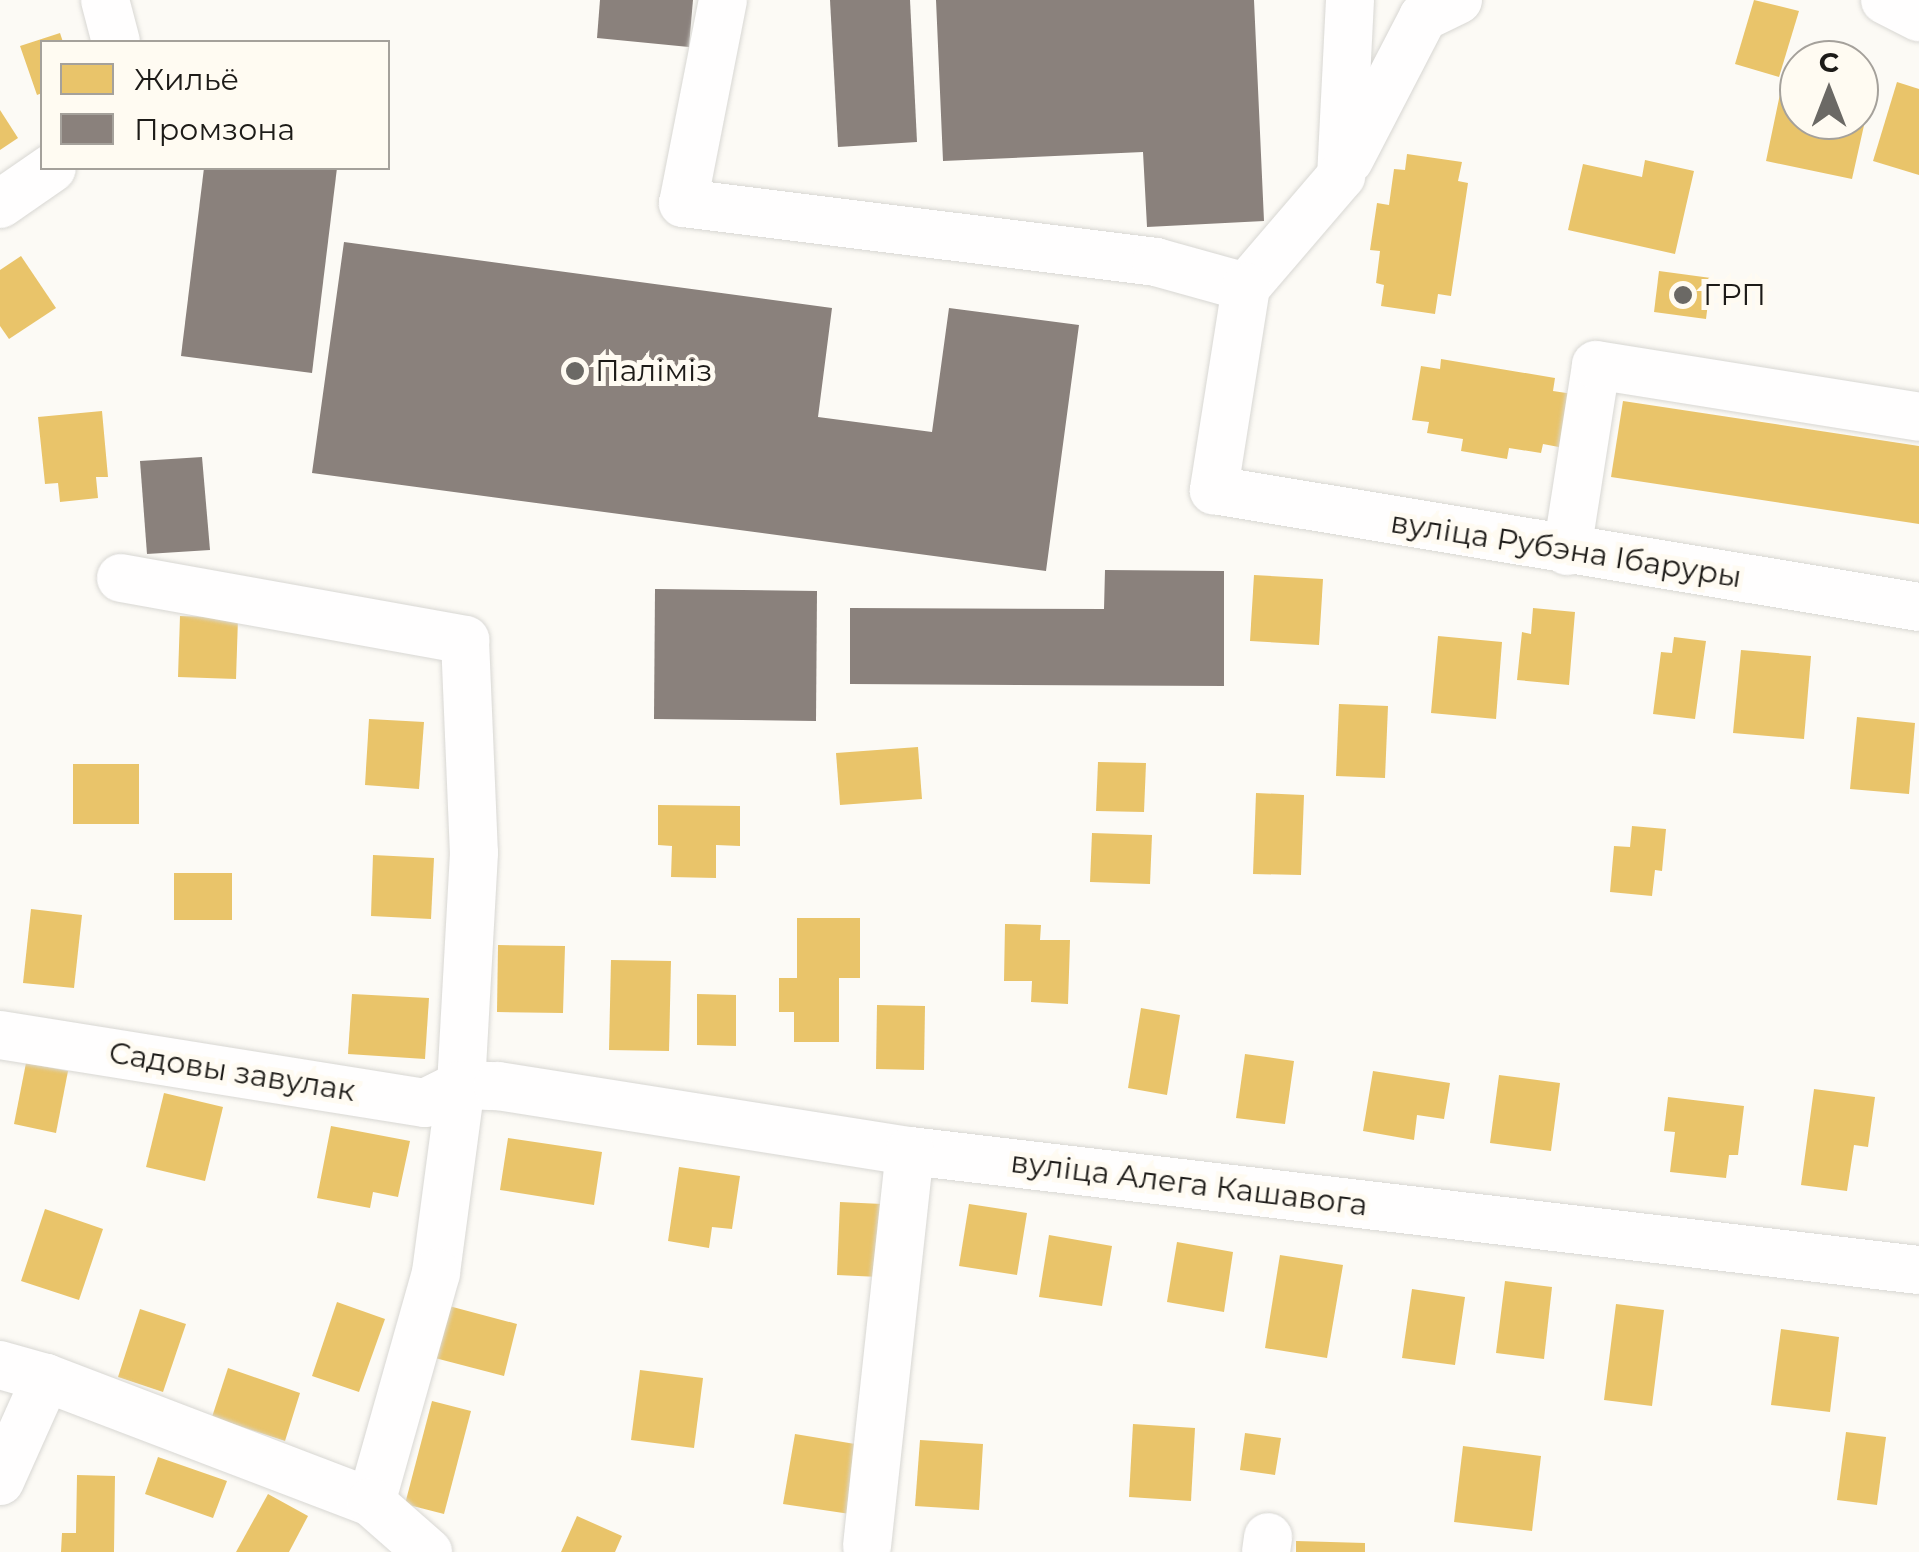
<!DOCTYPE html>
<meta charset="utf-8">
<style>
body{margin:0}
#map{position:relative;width:1919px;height:1552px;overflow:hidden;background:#fcfaf5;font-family:Montserrat,sans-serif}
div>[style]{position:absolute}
.homes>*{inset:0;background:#e9c46a}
.industry>*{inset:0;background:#8a817c}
.roads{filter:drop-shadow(0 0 2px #d8d7d3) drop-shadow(0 0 2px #d8d7d3)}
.minor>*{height:48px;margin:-24px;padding:0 24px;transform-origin:24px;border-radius:24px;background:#fffefe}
.dots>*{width:28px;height:28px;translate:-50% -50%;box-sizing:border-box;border:5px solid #fffbf2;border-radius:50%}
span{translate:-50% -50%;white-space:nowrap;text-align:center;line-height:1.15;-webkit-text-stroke:10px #fffbf2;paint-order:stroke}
.poi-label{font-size:30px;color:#1d1b18}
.left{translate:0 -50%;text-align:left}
.street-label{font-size:30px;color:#1d1b18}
.legend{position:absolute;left:40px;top:40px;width:350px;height:130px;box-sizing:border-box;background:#fffbf2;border:2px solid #a5a19b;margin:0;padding:12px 18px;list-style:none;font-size:30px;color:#1d1b18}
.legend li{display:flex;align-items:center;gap:20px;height:50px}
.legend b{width:50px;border:2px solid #a5a19b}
.north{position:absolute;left:1779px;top:40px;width:100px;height:100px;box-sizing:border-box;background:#fffbf2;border:2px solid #a5a19b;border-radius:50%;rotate:0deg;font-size:28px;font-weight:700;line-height:40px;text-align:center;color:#1d1b18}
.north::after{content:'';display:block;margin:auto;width:35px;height:45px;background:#6b6965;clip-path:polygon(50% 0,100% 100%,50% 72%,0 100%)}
</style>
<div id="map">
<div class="homes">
<div style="clip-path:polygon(1754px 0,1799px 11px,1779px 77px,1735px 64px)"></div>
<div style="clip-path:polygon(60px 33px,63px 42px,42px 42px,42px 93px,37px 95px,20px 46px)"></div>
<div style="clip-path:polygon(1897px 82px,1919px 89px,1919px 175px,1873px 161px)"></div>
<div style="clip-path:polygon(1780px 94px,1799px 98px,1799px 120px,1859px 120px,1859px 111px,1867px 112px,1852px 179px,1766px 161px)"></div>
<div style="clip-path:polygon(0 110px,18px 138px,0 150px)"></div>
<div style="clip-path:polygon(1407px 154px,1462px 162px,1458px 181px,1468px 183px,1451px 296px,1438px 294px,1435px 314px,1381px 306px,1384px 285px,1376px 283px,1380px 251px,1370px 250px,1377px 203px,1389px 205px,1394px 169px,1405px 170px)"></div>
<div style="clip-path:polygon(1645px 160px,1694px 171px,1675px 254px,1568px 230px,1583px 164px,1642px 177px)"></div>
<div style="clip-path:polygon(21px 256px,56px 308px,9px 339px,0 326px,0 270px)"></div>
<div style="clip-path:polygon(1659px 271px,1711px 278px,1706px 319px,1654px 312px)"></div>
<div style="clip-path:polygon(1441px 359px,1555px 378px,1553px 391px,1573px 394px,1564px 448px,1543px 444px,1541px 453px,1509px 448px,1507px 459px,1461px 451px,1463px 439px,1427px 433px,1429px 422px,1412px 420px,1421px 366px,1440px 369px)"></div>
<div style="clip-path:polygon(1623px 401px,1919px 446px,1919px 524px,1611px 477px)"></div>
<div style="clip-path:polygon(102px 411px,108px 477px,96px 477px,98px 498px,60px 502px,58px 483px,45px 484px,38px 417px)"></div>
<div style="clip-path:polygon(1254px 575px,1323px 579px,1319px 645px,1250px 641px)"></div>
<div style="clip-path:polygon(1533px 608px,1575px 612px,1569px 685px,1517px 680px,1522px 632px,1531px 634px)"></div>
<div style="clip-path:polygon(180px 616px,238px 618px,236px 679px,178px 677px)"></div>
<div style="clip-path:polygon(1438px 636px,1502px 642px,1496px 719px,1431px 713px)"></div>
<div style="clip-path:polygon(1674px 637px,1706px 641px,1695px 719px,1653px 714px,1661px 652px,1672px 653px)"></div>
<div style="clip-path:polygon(1741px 650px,1811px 656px,1804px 739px,1733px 733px)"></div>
<div style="clip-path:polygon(1339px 704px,1388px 706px,1385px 778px,1336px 776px)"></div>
<div style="clip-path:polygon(1857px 717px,1915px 723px,1909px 794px,1850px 789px)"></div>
<div style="clip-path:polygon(369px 719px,424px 722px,419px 789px,365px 785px)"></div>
<div style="clip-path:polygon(918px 747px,922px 799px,840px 805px,836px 753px)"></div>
<div style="clip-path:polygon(1098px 762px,1146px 763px,1144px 812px,1096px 811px)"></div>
<div style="clip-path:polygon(73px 764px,139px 764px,139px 824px,73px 824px)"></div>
<div style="clip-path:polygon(1256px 793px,1304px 795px,1301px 875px,1253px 874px)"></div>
<div style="clip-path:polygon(658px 805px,740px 806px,740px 846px,716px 845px,716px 878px,671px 877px,672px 846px,658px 845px)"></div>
<div style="clip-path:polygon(1632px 826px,1666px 829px,1662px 871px,1655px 870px,1652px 896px,1610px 892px,1614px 846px,1630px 847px)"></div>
<div style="clip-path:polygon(1092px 833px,1152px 835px,1150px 884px,1090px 882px)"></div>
<div style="clip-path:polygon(373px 855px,434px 858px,431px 919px,371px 916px)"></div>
<div style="clip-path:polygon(174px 873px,232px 873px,232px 920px,174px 920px)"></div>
<div style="clip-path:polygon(31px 909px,82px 915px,74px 988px,23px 983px)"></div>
<div style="clip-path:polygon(797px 918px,860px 918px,860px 978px,839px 978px,839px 1042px,794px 1042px,794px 1012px,779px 1012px,779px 978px,797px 978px)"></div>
<div style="clip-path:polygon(1005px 924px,1041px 925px,1040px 940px,1070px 940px,1068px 1004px,1031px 1002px,1032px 981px,1004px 981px)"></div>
<div style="clip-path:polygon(498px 945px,565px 946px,563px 1013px,497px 1012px)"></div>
<div style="clip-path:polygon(611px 960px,671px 961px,669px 1051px,609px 1050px)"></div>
<div style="clip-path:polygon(352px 994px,429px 998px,425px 1059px,348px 1054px)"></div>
<div style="clip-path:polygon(697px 994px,736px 995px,736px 1046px,697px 1045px)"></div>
<div style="clip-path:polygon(877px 1005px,925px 1006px,924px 1070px,876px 1069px)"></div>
<div style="clip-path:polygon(1141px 1008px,1180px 1015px,1167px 1095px,1128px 1088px)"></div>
<div style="clip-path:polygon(1245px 1054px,1294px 1061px,1285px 1124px,1236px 1118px)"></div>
<div style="clip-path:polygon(26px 1063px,68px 1071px,56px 1133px,14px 1124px)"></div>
<div style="clip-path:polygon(1373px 1071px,1450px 1083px,1444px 1119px,1417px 1115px,1414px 1140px,1363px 1131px)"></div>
<div style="clip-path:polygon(1499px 1075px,1560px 1083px,1551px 1151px,1490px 1143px)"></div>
<div style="clip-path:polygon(1814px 1089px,1875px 1097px,1868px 1147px,1854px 1145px,1847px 1191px,1801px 1185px)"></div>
<div style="clip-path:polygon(164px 1093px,223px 1107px,205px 1181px,146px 1167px)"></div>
<div style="clip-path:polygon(1668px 1097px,1744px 1106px,1738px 1155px,1729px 1155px,1726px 1178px,1670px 1172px,1675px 1132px,1664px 1131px)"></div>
<div style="clip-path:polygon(331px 1126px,410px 1141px,398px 1197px,373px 1192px,370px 1208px,317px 1198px)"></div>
<div style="clip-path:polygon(508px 1138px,602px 1152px,594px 1205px,500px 1190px)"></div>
<div style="clip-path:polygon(679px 1167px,740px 1176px,732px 1229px,712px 1227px,709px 1248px,668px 1241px)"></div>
<div style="clip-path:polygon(840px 1202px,882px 1204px,879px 1277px,837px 1275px)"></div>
<div style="clip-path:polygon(969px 1204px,1027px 1213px,1017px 1275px,959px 1266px)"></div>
<div style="clip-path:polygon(45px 1209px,103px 1229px,79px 1300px,21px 1281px)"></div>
<div style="clip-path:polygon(1049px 1235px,1112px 1246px,1102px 1306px,1039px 1297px)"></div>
<div style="clip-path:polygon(1177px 1242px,1233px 1252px,1224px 1312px,1167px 1302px)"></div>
<div style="clip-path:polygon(1280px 1255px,1343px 1265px,1327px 1358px,1265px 1348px)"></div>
<div style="clip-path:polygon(1505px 1281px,1552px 1287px,1544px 1359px,1496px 1353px)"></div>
<div style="clip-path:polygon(1412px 1289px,1465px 1297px,1455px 1365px,1402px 1358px)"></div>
<div style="clip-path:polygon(337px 1302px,385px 1319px,359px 1392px,312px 1376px)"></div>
<div style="clip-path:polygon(1616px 1304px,1664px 1310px,1652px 1406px,1604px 1400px)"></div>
<div style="clip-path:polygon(449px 1306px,517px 1324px,504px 1376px,435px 1358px)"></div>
<div style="clip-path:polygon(140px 1309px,186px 1324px,163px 1392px,118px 1377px)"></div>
<div style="clip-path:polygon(1781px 1329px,1839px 1337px,1830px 1412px,1771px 1405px)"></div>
<div style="clip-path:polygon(228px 1368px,300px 1393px,285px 1441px,212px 1417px)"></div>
<div style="clip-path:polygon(640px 1370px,703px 1378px,694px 1448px,631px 1440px)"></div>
<div style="clip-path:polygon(432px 1401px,471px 1411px,444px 1514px,405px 1504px)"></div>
<div style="clip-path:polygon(1133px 1424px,1195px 1428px,1191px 1501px,1129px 1497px)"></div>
<div style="clip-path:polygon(1846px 1432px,1886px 1437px,1877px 1505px,1837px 1500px)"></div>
<div style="clip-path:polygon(1245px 1433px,1281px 1438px,1275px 1475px,1240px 1470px)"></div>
<div style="clip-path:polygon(795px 1434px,861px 1445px,850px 1514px,783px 1504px)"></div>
<div style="clip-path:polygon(920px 1440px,983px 1444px,979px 1510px,915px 1506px)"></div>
<div style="clip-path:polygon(1463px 1446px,1541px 1456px,1532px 1531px,1454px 1522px)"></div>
<div style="clip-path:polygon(158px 1457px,227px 1481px,213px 1518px,145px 1494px)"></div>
<div style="clip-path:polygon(77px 1475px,115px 1476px,114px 1552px,61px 1552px,62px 1533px,76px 1533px)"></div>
<div style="clip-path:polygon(268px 1494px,308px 1516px,289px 1552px,236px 1552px)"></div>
<div style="clip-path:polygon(577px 1516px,622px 1536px,615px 1552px,561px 1552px)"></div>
<div style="clip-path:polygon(1296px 1541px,1365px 1543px,1365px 1552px,1296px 1552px)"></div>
</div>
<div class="industry">
<div style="clip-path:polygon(600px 0,693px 0,689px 47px,597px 38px)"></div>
<div style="clip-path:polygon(830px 0,910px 0,917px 142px,838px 147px)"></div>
<div style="clip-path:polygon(936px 0,1254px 0,1264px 221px,1147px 227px,1143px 152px,943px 161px)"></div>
<div style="clip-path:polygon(204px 168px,337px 168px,312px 373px,181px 356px)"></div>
<div style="clip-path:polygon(344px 242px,832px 308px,818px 417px,932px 432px,949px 308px,1079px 325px,1046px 571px,312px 473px)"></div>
<div style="clip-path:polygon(202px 457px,210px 550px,147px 554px,140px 461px)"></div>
<div style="clip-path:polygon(1105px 570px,1224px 571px,1224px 686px,850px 684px,850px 608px,1104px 609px)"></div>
<div style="clip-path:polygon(655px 589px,817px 591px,816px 721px,654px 719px)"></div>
</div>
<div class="roads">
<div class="minor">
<div style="left:105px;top:0;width:43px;rotate:75.3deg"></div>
<div style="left:723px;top:0;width:207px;rotate:101.1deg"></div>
<div style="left:683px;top:203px;width:477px;rotate:7.1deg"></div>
<div style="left:1156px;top:262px;width:93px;rotate:15.5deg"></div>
<div style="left:1350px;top:0;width:176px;rotate:92.9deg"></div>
<div style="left:1341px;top:176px;width:146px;rotate:130.6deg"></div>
<div style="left:1246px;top:287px;width:206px;rotate:99deg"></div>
<div style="left:1214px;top:490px;width:715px;rotate:9.42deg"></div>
<div style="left:1885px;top:0;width:38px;rotate:27deg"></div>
<div style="left:1349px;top:160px;width:161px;rotate:-62.6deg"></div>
<div style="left:1423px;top:17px;width:39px;rotate:-26deg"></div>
<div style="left:0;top:204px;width:63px;rotate:-34.7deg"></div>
<div style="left:1567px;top:551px;width:188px;rotate:-81.1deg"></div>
<div style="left:1596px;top:365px;width:327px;rotate:9.1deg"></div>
<div style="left:121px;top:578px;width:350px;rotate:10.2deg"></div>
<div style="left:465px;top:640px;width:213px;rotate:87.6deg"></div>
<div style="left:474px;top:853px;width:232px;rotate:93.2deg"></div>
<div style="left:461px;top:1085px;width:190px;rotate:97.6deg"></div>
<div style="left:436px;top:1273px;width:238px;rotate:105.8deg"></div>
<div style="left:0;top:1035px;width:430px;rotate:9.1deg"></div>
<div style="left:425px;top:1103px;width:40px;rotate:-26.6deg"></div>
<div style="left:461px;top:1085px;width:37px;rotate:2deg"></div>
<div style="left:498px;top:1086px;width:417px;rotate:9deg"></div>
<div style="left:910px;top:1151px;width:1016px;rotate:6.73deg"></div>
<div style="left:0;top:1365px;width:48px;rotate:15.8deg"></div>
<div style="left:46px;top:1378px;width:348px;rotate:20.9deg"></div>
<div style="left:371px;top:1502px;width:76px;rotate:41.3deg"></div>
<div style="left:0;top:1481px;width:113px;rotate:-65.9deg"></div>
<div style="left:867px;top:1546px;width:397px;rotate:-83.8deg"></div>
<div style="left:1266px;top:1552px;width:15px;rotate:-82deg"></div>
</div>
</div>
<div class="dots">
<div style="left:1683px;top:295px;background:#6b6965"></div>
<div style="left:575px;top:371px;background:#6b6965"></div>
</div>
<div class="poi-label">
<span class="left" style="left:1703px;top:295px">ГРП</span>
<span class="left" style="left:595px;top:371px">Паліміз</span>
</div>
<div class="street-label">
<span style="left:1566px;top:550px;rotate:9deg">вуліца Рубэна Ібаруры</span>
<span style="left:232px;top:1072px;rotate:9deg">Садовы завулак</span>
<span style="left:1189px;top:1184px;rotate:7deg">вуліца Алега Кашавога</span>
</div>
<ul class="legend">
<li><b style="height:28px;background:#e9c46a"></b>Жильё</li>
<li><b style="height:28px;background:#8a817c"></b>Промзона</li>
</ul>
<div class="north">С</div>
</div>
